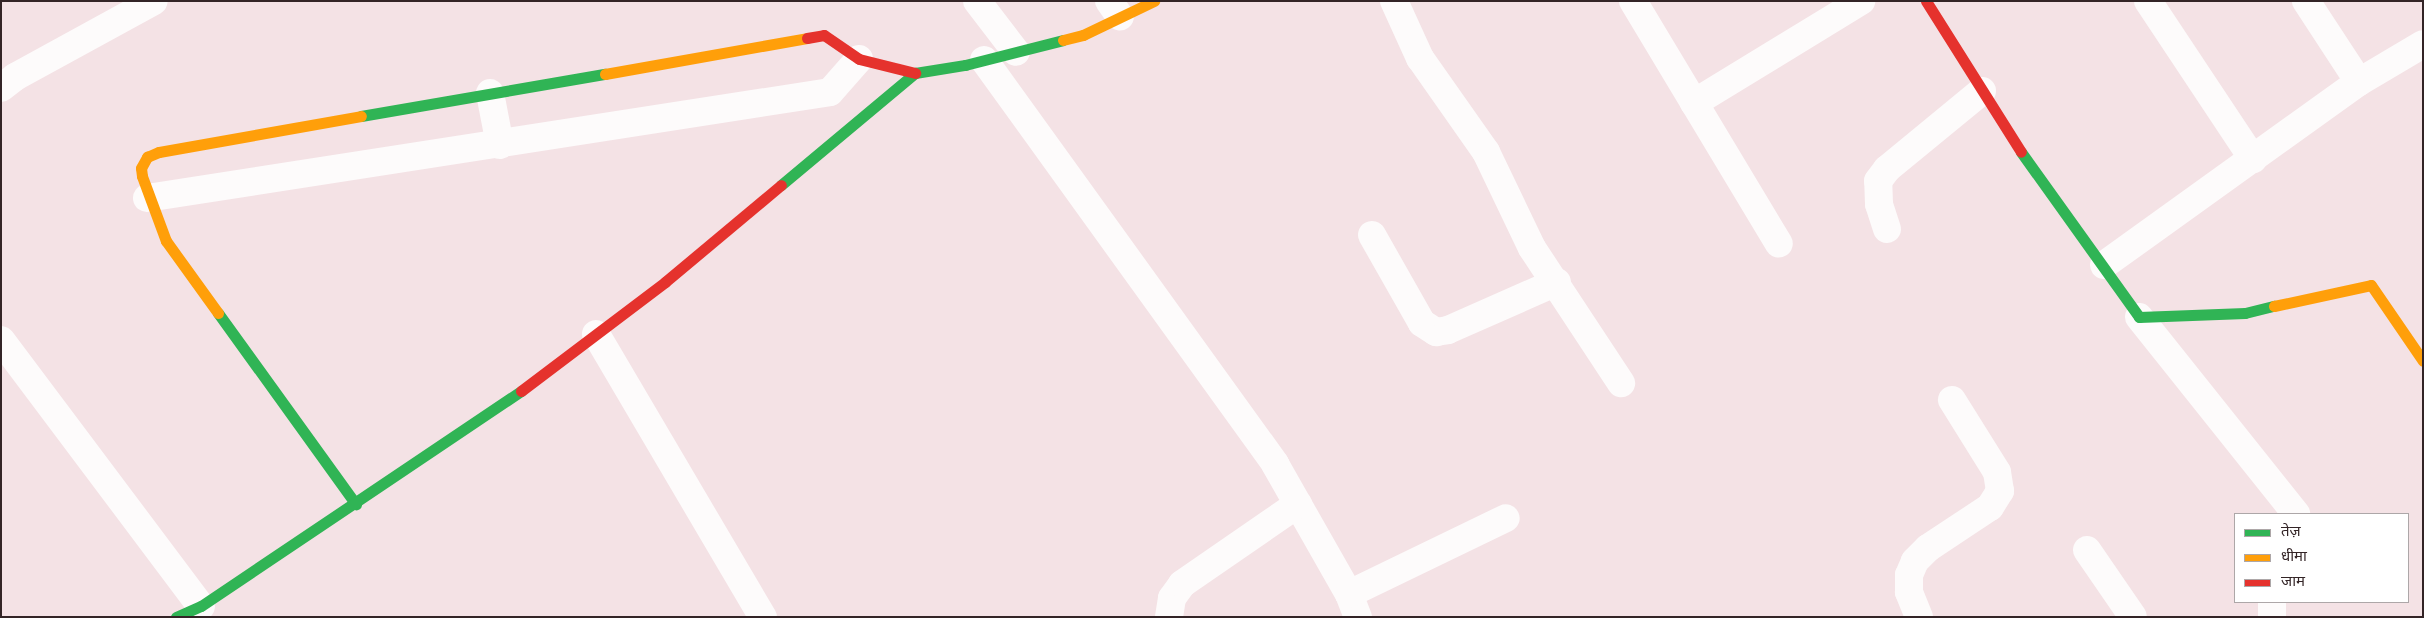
<!DOCTYPE html>
<meta charset="utf-8">
<style>
body{margin:0}
#map{position:relative;width:2424px;height:618px;overflow:hidden;background:#f4e2e5;font-family:Overpass,"Noto Sans Devanagari",sans-serif}
div>[style]{position:absolute}
.street>*{height:28px;margin:-14px;padding:0 14px;transform-origin:14px;border-radius:14px;background:#fdfbfb}
.fast>*{height:11px;margin:-5.5px;padding:0 5.5px;transform-origin:5.5px;border-radius:5.5px;background:#30b455}
.slow>*{height:11px;margin:-5.5px;padding:0 5.5px;transform-origin:5.5px;border-radius:5.5px;background:#ff9f0a}
.jam>*{height:11px;margin:-5.5px;padding:0 5.5px;transform-origin:5.5px;border-radius:5.5px;background:#e5322d}
span{translate:-50% -50%;white-space:nowrap;text-align:center;line-height:1.15;-webkit-text-stroke:4px #fff;paint-order:stroke}
.frame{position:absolute;inset:0;border:2px solid #332426;pointer-events:none}
.legend{position:absolute;left:2234px;top:513px;width:175px;height:90px;box-sizing:border-box;background:#fff;border:1px solid #ada7a8;margin:0;padding:6px 9px;list-style:none;font-size:15px;color:#332426}
.legend li{display:flex;align-items:center;gap:10px;height:25px}
.legend b{width:25px;border:1px solid #ada7a8}
</style>
<div id="map">
<div class="street">
<div style="left:977px;top:1px;width:64px;rotate:52.6deg"></div>
<div style="left:1109px;top:1px;width:19px;rotate:55deg"></div>
<div style="left:1394px;top:1px;width:63px;rotate:65.5deg"></div>
<div style="left:1420px;top:58px;width:115px;rotate:54.9deg"></div>
<div style="left:1486px;top:152px;width:106px;rotate:64.4deg"></div>
<div style="left:1532px;top:248px;width:162px;rotate:56.6deg"></div>
<div style="left:1633px;top:1px;width:283px;rotate:59deg"></div>
<div style="left:2148px;top:1px;width:190px;rotate:56.4deg"></div>
<div style="left:984px;top:60px;width:498px;rotate:54.2deg"></div>
<div style="left:1275px;top:464px;width:150px;rotate:60.4deg"></div>
<div style="left:1349px;top:594px;width:25px;rotate:69deg"></div>
<div style="left:2359px;top:82px;width:74px;rotate:-30.7deg"></div>
<div style="left:1px;top:88px;width:18px;rotate:-38deg"></div>
<div style="left:15px;top:77px;width:158px;rotate:-28.7deg"></div>
<div style="left:490px;top:93px;width:53px;rotate:79.1deg"></div>
<div style="left:1694px;top:103px;width:196px;rotate:-31.4deg"></div>
<div style="left:147px;top:198px;width:691px;rotate:-8.82deg"></div>
<div style="left:830px;top:92px;width:44px;rotate:-48.7deg"></div>
<div style="left:1887px;top:229px;width:26px;rotate:-108deg"></div>
<div style="left:1879px;top:204px;width:23px;rotate:-92deg"></div>
<div style="left:1878px;top:181px;width:15px;rotate:-53deg"></div>
<div style="left:1887px;top:169px;width:123px;rotate:-39.4deg"></div>
<div style="left:1372px;top:235px;width:101px;rotate:60.4deg"></div>
<div style="left:1422px;top:323px;width:17px;rotate:33deg"></div>
<div style="left:1436px;top:332px;width:12px;rotate:-9deg"></div>
<div style="left:1448px;top:330px;width:119px;rotate:-23.8deg"></div>
<div style="left:2104px;top:265px;width:314px;rotate:-35.7deg"></div>
<div style="left:2359px;top:82px;width:97px;rotate:-123.2deg"></div>
<div style="left:2139px;top:317px;width:252px;rotate:51.4deg"></div>
<div style="left:596px;top:334px;width:329px;rotate:59.5deg"></div>
<div style="left:1px;top:340px;width:333px;rotate:53.1deg"></div>
<div style="left:2087px;top:550px;width:81px;rotate:55.5deg"></div>
<div style="left:1349px;top:594px;width:174px;rotate:-25.8deg"></div>
<div style="left:1169px;top:617px;width:19px;rotate:-81deg"></div>
<div style="left:1172px;top:598px;width:17px;rotate:-54deg"></div>
<div style="left:1182px;top:584px;width:141px;rotate:-34.6deg"></div>
<div style="left:1919px;top:617px;width:27px;rotate:-112deg"></div>
<div style="left:1909px;top:592px;width:17px;rotate:-90deg"></div>
<div style="left:1909px;top:575px;width:15px;rotate:-67deg"></div>
<div style="left:1915px;top:561px;width:18px;rotate:-45deg"></div>
<div style="left:1928px;top:548px;width:74px;rotate:-33.5deg"></div>
<div style="left:1990px;top:507px;width:19px;rotate:-58deg"></div>
<div style="left:2000px;top:491px;width:19px;rotate:-99deg"></div>
<div style="left:1997px;top:472px;width:85px;rotate:-122deg"></div>
<div style="left:2272px;top:617px;width:15px;rotate:-90deg"></div>
</div>
<div class="fast">
<div style="left:361px;top:116px;width:248px;rotate:-9.8deg"></div>
<div style="left:2021px;top:152px;width:203px;rotate:54.4deg"></div>
<div style="left:2139px;top:317px;width:106px;rotate:-2.2deg"></div>
<div style="left:2245px;top:313px;width:30px;rotate:-14deg"></div>
<div style="left:781px;top:185px;width:175px;rotate:-39.9deg"></div>
<div style="left:915px;top:73px;width:51px;rotate:-9.1deg"></div>
<div style="left:965px;top:65px;width:101px;rotate:-14.3deg"></div>
<div style="left:218px;top:313px;width:236px;rotate:54.2deg"></div>
<div style="left:176px;top:617px;width:27px;rotate:-24deg"></div>
<div style="left:201px;top:606px;width:386px;rotate:-33.9deg"></div>
</div>
<div class="slow">
<div style="left:1063px;top:40px;width:21px;rotate:-14deg"></div>
<div style="left:1083px;top:35px;width:79px;rotate:-25.6deg"></div>
<div style="left:605px;top:74px;width:205px;rotate:-10.1deg"></div>
<div style="left:2274px;top:306px;width:99px;rotate:-12.2deg"></div>
<div style="left:2371px;top:285px;width:92px;rotate:55.6deg"></div>
<div style="left:218px;top:313px;width:89px;rotate:-125.8deg"></div>
<div style="left:166px;top:241px;width:69px;rotate:-110.3deg"></div>
<div style="left:142px;top:176px;width:8px;rotate:-97deg"></div>
<div style="left:141px;top:168px;width:13px;rotate:-61deg"></div>
<div style="left:147px;top:157px;width:13px;rotate:-23deg"></div>
<div style="left:159px;top:152px;width:205px;rotate:-10.1deg"></div>
</div>
<div class="jam">
<div style="left:1926px;top:1px;width:178px;rotate:57.8deg"></div>
<div style="left:807px;top:38px;width:17px;rotate:-10deg"></div>
<div style="left:824px;top:35px;width:42px;rotate:34.4deg"></div>
<div style="left:859px;top:59px;width:58px;rotate:14deg"></div>
<div style="left:521px;top:391px;width:181px;rotate:-37.1deg"></div>
<div style="left:665px;top:282px;width:151px;rotate:-39.9deg"></div>
</div>
<div class="frame"></div>
<ul class="legend">
<li><b style="height:6px;background:#30b455"></b>तेज़</li>
<li><b style="height:6px;background:#ff9f0a"></b>धीमा</li>
<li><b style="height:6px;background:#e5322d"></b>जाम</li>
</ul>
</div>
